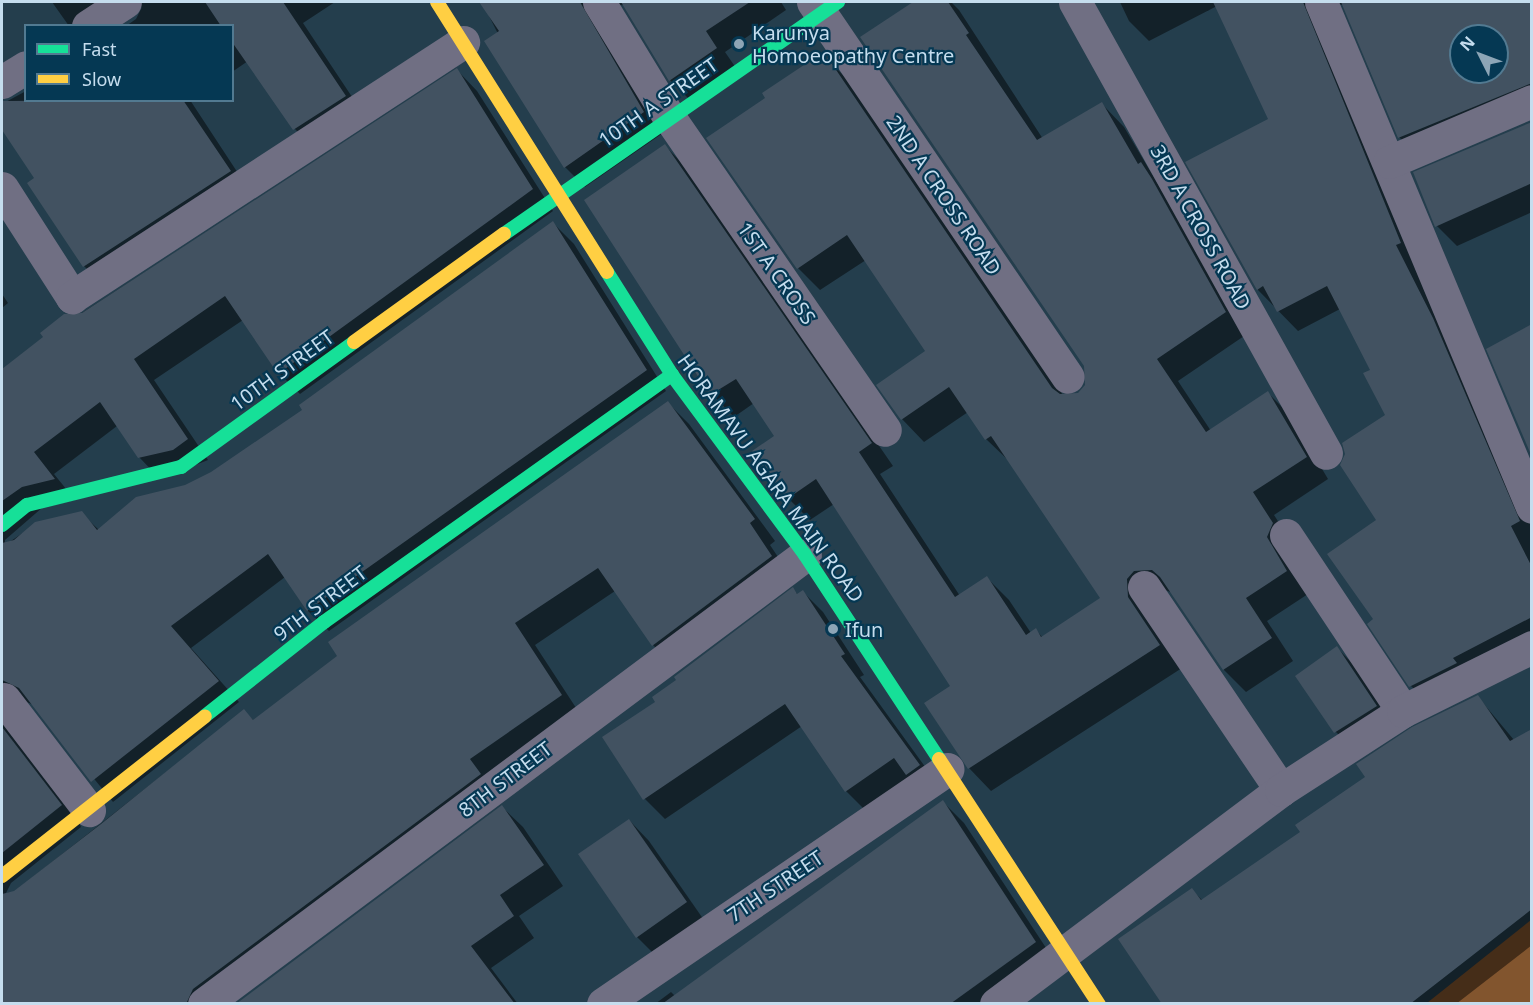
<!DOCTYPE html>
<style>
body{margin:0}
#map{position:relative;width:1533px;height:1005px;overflow:hidden;background:#243e4d;font-family:"Noto Sans",sans-serif}
div>[style]{position:absolute}
.green>*{inset:0;background:#82552e}
.shadow>*{inset:0;background:#0007}
.building>*{inset:0;background:#425261}
.street>*{height:33px;margin:-16.5px;padding:0 16.5px;transform-origin:16.5px;border-radius:16.5px;background:#706f83}
.fast>*{height:14px;margin:-7px;padding:0 7px;transform-origin:7px;border-radius:7px;background:#16e098}
.slow>*{height:14px;margin:-7px;padding:0 7px;transform-origin:7px;border-radius:7px;background:#ffcf43}
.dots>*{width:16px;height:16px;translate:-50% -50%;box-sizing:border-box;border:3px solid #053853;border-radius:50%}
span{translate:-50% -50%;white-space:nowrap;text-align:center;line-height:1.15;-webkit-text-stroke:4.5px #053853;paint-order:stroke}
.poi-label{font-size:20px;color:#c5ddee}
.left{translate:0 -50%;text-align:left}
.street-label{font-size:20px;color:#c5ddee}
.frame{position:absolute;inset:0;border:3px solid #c5ddee;pointer-events:none}
.legend{position:absolute;left:24px;top:24px;width:210px;height:78px;box-sizing:border-box;background:#053853;border:2px solid #527a91;margin:0;padding:8px 10px;list-style:none;font-size:18px;color:#c5ddee}
.legend li{display:flex;align-items:center;gap:12px;height:30px}
.legend b{width:30px;border:2px solid #527a91}
.north{position:absolute;left:1449px;top:24px;width:60px;height:60px;box-sizing:border-box;background:#053853;border:2px solid #527a91;border-radius:50%;rotate:312deg;font-size:16px;font-weight:700;line-height:24px;text-align:center;color:#c5ddee}
.north::after{content:'';display:block;margin:auto;width:21px;height:27px;background:#8da5b6;clip-path:polygon(50% 0,100% 100%,50% 72%,0 100%)}
</style>
<div id="map">
<div class="green">
<div style="clip-path:polygon(1531px 920px,1531px 1003px,1427px 1003px)"></div>
</div>
<div class="shadow">
<div style="clip-path:polygon(52px 2px,335px 2px,303px 23px,366px 118px,316px 151px,295px 129px,248px 61px,232px 72px,232px 26px,126px 26px,136px 19px,142px 7px,109px 26px,69px 26px)"></div>
<div style="clip-path:polygon(482px 2px,781px 2px,786px 10px,725px 52px,736px 68px,690px 100px,670px 80px,624px 5px,609px 6px,663px 133px,585px 187px,565px 167px)"></div>
<div style="clip-path:polygon(916px 2px,951px 2px,959px 10px,1043px 139px,1102px 104px,1124px 127px,1247px 334px,1178px 381px,1211px 431px,1268px 393px,1290px 415px,1328px 479px,1274px 515px,1294px 546px,1308px 594px,1267px 621px,1293px 661px,1246px 692px,1224px 670px,1173px 593px,1165px 590px,1182px 668px,991px 791px,969px 768px,926px 703px,952px 686px,834px 504px,810px 520px,788px 498px,776px 437px,754px 403px,734px 417px,712px 394px,586px 200px,665px 146px,687px 168px,893px 466px,880px 474px,960px 596px,987px 578px,1009px 600px,1031px 633px,1036px 630px,1043px 638px,1102px 598px,1009px 461px,986px 439px,968px 412px,924px 442px,902px 419px,879px 385px,927px 352px,866px 260px,820px 290px,798px 268px,768px 98px,819px 57px,824px 62px,828px 60px,850px 82px,1063px 395px,1079px 394px,1087px 385px,1085px 366px,862px 37px)"></div>
<div style="clip-path:polygon(evenodd,1120px 2px,1532px 2px,1532px 109px,1419px 157px,1399px 137px,1344px 5px,1335px 4px,1452px 339px,1532px 527px,1532px 647px,1431px 706px,1411px 686px,1375px 620px,1387px 415px,1372px 370px,1340px 309px,1298px 331px,1258px 290px,1187px 162px,1270px 120px,1217px 6px,1149px 41px,1129px 21px,1120px 2px,1461px 36px,1497px 36px,1497px 72px,1461px 72px,1461px 36px)"></div>
<div style="clip-path:polygon(457px 70px,477px 91px,553px 211px,300px 394px,279px 373px,243px 320px,154px 380px,208px 460px,160px 479px,139px 457px,117px 426px,54px 474px,75px 500px,43px 507px,5px 540px,5px 545px,36px 524px,81px 513px,99px 530px,211px 474px,304px 411px,553px 223px,574px 244px,666px 391px,329px 631px,308px 611px,285px 577px,191px 648px,239px 702px,113px 802px,34px 705px,24px 701px,81px 827px,11px 883px,6px 893px,14px 892px,244px 711px,254px 721px,668px 403px,689px 424px,775px 541px,770px 545px,792px 578px,674px 666px,653px 645px,615px 591px,535px 645px,582px 717px,222px 1004px,2px 1004px,2px 371px,45px 337px)"></div>
<div style="clip-path:polygon(26px 91px,26px 100px,190px 100px,251px 193px,106px 288px,84px 266px,29px 184px,36px 179px,2px 127px,2px 104px)"></div>
<div style="clip-path:polygon(1532px 123px,1532px 212px,1457px 246px,1437px 226px,1414px 173px)"></div>
<div style="clip-path:polygon(2px 294px,8px 303px,2px 308px)"></div>
<div style="clip-path:polygon(793px 589px,798px 595px,803px 592px,823px 612px,864px 675px,860px 677px,939px 786px,866px 811px,846px 791px,802px 726px,665px 819px,645px 799px,657px 702px,678px 681px)"></div>
<div style="clip-path:polygon(1337px 648px,1357px 668px,1396px 726px,1356px 752px,1336px 732px,1297px 676px)"></div>
<div style="clip-path:polygon(1478px 697px,1514px 740px,1532px 845px,1532px 945px,1456px 1004px,1164px 1004px,1192px 890px,1203px 901px,1302px 832px,1367px 777px)"></div>
<div style="clip-path:polygon(943px 802px,964px 823px,1056px 963px,1000px 1004px,655px 1004px,671px 992px,675px 996px)"></div>
<div style="clip-path:polygon(502px 807px,523px 827px,563px 886px,519px 916px,534px 938px,491px 968px,518px 1004px,239px 1004px)"></div>
<div style="clip-path:polygon(629px 820px,649px 841px,706px 923px,657px 957px,637px 937px)"></div>
</div>
<div class="building">
<div style="clip-path:polygon(205px 2px,283px 2px,346px 96px,293px 130px,232px 42px,232px 26px,221px 26px)"></div>
<div style="clip-path:polygon(479px 2px,580px 2px,644px 112px,564px 168px,484px 41px,499px 31px)"></div>
<div style="clip-path:polygon(621px 2px,750px 2px,706px 31px,717px 48px,669px 81px)"></div>
<div style="clip-path:polygon(913px 2px,948px 2px,969px 33px,966px 35px,1037px 140px,1102px 102px,1138px 164px,1141px 162px,1152px 179px,1226px 312px,1157px 359px,1206px 432px,1268px 391px,1307px 457px,1253px 492px,1273px 523px,1267px 537px,1287px 571px,1246px 598px,1272px 638px,1223px 670px,1160px 577px,1152px 570px,1134px 571px,1127px 579px,1128px 597px,1160px 645px,968px 769px,924px 703px,950px 686px,816px 479px,787px 499px,752px 451px,774px 436px,736px 379px,710px 395px,584px 200px,665px 144px,872px 443px,859px 452px,955px 597px,987px 576px,1026px 635px,1036px 628px,1041px 637px,1100px 598px,991px 436px,985px 440px,949px 387px,901px 420px,876px 385px,925px 351px,847px 235px,797px 269px,706px 138px,765px 98px,762px 93px,819px 55px,823px 61px,828px 58px,1052px 388px,1060px 394px,1078px 393px,1085px 385px,1084px 366px,860px 37px)"></div>
<div style="clip-path:polygon(1213px 2px,1303px 2px,1401px 243px,1396px 245px,1433px 318px,1520px 521px,1511px 526px,1532px 567px,1532px 617px,1453px 658px,1457px 663px,1409px 687px,1367px 624px,1373px 619px,1327px 554px,1376px 520px,1340px 465px,1345px 454px,1342px 443px,1385px 415px,1363px 373px,1370px 370px,1327px 286px,1277px 312px,1263px 286px,1257px 290px,1185px 162px,1268px 119px)"></div>
<div style="clip-path:polygon(evenodd,1341px 2px,1532px 2px,1532px 83px,1398px 138px,1341px 2px,1461px 36px,1497px 36px,1497px 72px,1461px 72px,1461px 36px)"></div>
<div style="clip-path:polygon(457px 68px,533px 189px,278px 374px,225px 296px,134px 359px,188px 439px,173px 450px,138px 458px,100px 402px,34px 452px,55px 479px,22px 487px,2px 501px,2px 369px,43px 337px,40px 333px,64px 314px,82px 313px)"></div>
<div style="clip-path:polygon(183px 100px,231px 171px,83px 267px,27px 183px,34px 178px,2px 130px,2px 101px)"></div>
<div style="clip-path:polygon(1532px 122px,1532px 183px,1435px 227px,1413px 172px)"></div>
<div style="clip-path:polygon(553px 221px,647px 370px,307px 611px,268px 554px,171px 626px,219px 681px,91px 782px,19px 688px,2px 680px,2px 543px,14px 540px,35px 522px,82px 511px,97px 530px,136px 497px,185px 485px,211px 472px,302px 410px,299px 405px)"></div>
<div style="clip-path:polygon(1532px 324px,1532px 457px,1486px 349px)"></div>
<div style="clip-path:polygon(668px 401px,755px 519px,750px 523px,772px 556px,652px 646px,598px 568px,515px 623px,562px 695px,470px 759px,481px 774px,193px 989px,186px 1004px,2px 1004px,2px 894px,14px 891px,101px 824px,244px 709px,253px 720px,337px 656px,328px 642px,335px 637px)"></div>
<div style="clip-path:polygon(793px 587px,797px 594px,803px 590px,845px 654px,841px 656px,920px 765px,906px 775px,894px 758px,845px 792px,785px 704px,643px 800px,602px 737px,655px 702px,652px 697px,676px 680px,674px 677px)"></div>
<div style="clip-path:polygon(1337px 646px,1377px 706px,1334px 733px,1295px 676px)"></div>
<div style="clip-path:polygon(1478px 695px,1510px 741px,1532px 729px,1532px 909px,1410px 1004px,1162px 1004px,1118px 939px,1192px 888px,1201px 900px,1300px 832px,1295px 825px,1365px 777px,1356px 764px,1412px 727px)"></div>
<div style="clip-path:polygon(2px 727px,62px 805px,2px 853px)"></div>
<div style="clip-path:polygon(943px 800px,1036px 942px,950px 1004px,662px 1004px)"></div>
<div style="clip-path:polygon(502px 805px,544px 865px,500px 895px,514px 916px,471px 946px,515px 1004px,236px 1004px)"></div>
<div style="clip-path:polygon(629px 819px,687px 902px,636px 938px,578px 854px)"></div>
</div>
<div class="street">
<div style="left:599px;top:2px;width:135px;rotate:58.7deg"></div>
<div style="left:669px;top:117px;width:380px;rotate:55.4deg"></div>
<div style="left:813px;top:2px;width:453px;rotate:55.8deg"></div>
<div style="left:1075px;top:2px;width:516px;rotate:60.9deg"></div>
<div style="left:1321px;top:2px;width:547px;rotate:67.32deg"></div>
<div style="left:88px;top:26px;width:44px;rotate:-33deg"></div>
<div style="left:2px;top:82px;width:28px;rotate:-32deg"></div>
<div style="left:1389px;top:162px;width:155px;rotate:-23.1deg"></div>
<div style="left:2px;top:188px;width:130px;rotate:57.3deg"></div>
<div style="left:72px;top:297px;width:467px;rotate:-33.1deg"></div>
<div style="left:1286px;top:535px;width:211px;rotate:56.4deg"></div>
<div style="left:1144px;top:587px;width:245px;rotate:56deg"></div>
<div style="left:4px;top:699px;width:140px;rotate:52.6deg"></div>
<div style="left:204px;top:1004px;width:750px;rotate:-36.76deg"></div>
<div style="left:603px;top:1004px;width:417px;rotate:-34.3deg"></div>
<div style="left:996px;top:1004px;width:356px;rotate:-36.9deg"></div>
<div style="left:1281px;top:790px;width:145px;rotate:-32.9deg"></div>
<div style="left:1403px;top:711px;width:144px;rotate:-26.4deg"></div>
</div>
<div class="fast">
<div style="left:504px;top:234px;width:407px;rotate:-34.8deg"></div>
<div style="left:607px;top:272px;width:122px;rotate:57.7deg"></div>
<div style="left:672px;top:375px;width:224px;rotate:53.5deg"></div>
<div style="left:805px;top:555px;width:244px;rotate:56.7deg"></div>
<div style="left:2px;top:525px;width:32px;rotate:-39deg"></div>
<div style="left:27px;top:505px;width:159px;rotate:-13.9deg"></div>
<div style="left:181px;top:467px;width:213px;rotate:-35.8deg"></div>
<div style="left:205px;top:716px;width:152px;rotate:-38.3deg"></div>
<div style="left:324px;top:622px;width:427px;rotate:-35.4deg"></div>
</div>
<div class="slow">
<div style="left:437px;top:2px;width:319px;rotate:57.8deg"></div>
<div style="left:354px;top:342px;width:185px;rotate:-35.8deg"></div>
<div style="left:939px;top:759px;width:293px;rotate:56.9deg"></div>
<div style="left:2px;top:876px;width:258px;rotate:-38.2deg"></div>
</div>
<div class="dots">
<div style="left:739px;top:44px;background:#8da5b6"></div>
<div style="left:833px;top:629px;background:#8da5b6"></div>
</div>
<div class="poi-label">
<span class="left" style="left:752px;top:44px">Karunya<br>Homoeopathy Centre</span>
<span class="left" style="left:845px;top:629px">Ifun</span>
</div>
<div class="street-label">
<span style="left:658px;top:102px;rotate:-35deg">10TH A STREET</span>
<span style="left:944px;top:195px;rotate:56deg">2ND A CROSS ROAD</span>
<span style="left:1201px;top:227px;rotate:61deg">3RD A CROSS ROAD</span>
<span style="left:777px;top:273px;rotate:55deg">1ST A CROSS</span>
<span style="left:282px;top:370px;rotate:-36deg">10TH STREET</span>
<span style="left:771px;top:478px;rotate:54deg">HORAMAVU AGARA MAIN ROAD</span>
<span style="left:320px;top:603px;rotate:-37deg">9TH STREET</span>
<span style="left:505px;top:779px;rotate:-37deg">8TH STREET</span>
<span style="left:775px;top:886px;rotate:-34deg">7TH STREET</span>
</div>
<div class="frame"></div>
<ul class="legend">
<li><b style="height:8px;background:#16e098"></b>Fast</li>
<li><b style="height:8px;background:#ffcf43"></b>Slow</li>
</ul>
<div class="north">N</div>
</div>
